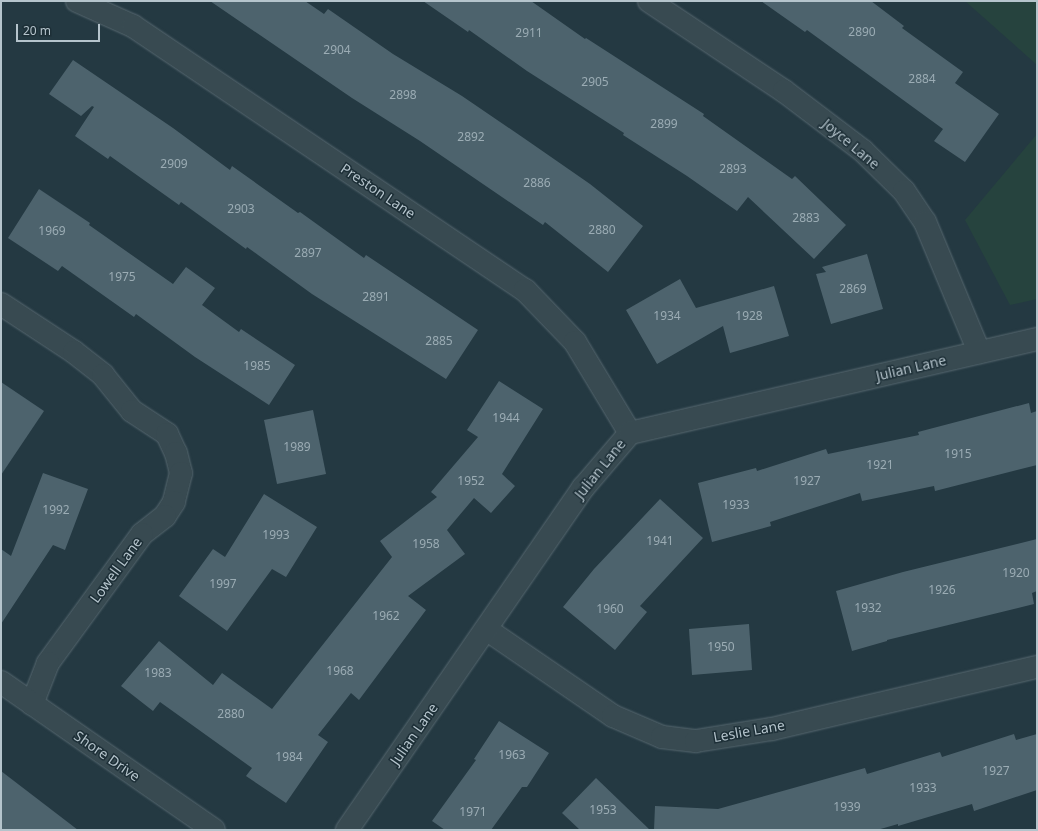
<!DOCTYPE html>
<style>
body{margin:0}
#map{position:relative;width:1038px;height:831px;overflow:hidden;background:#243942;font-family:"Noto Sans",sans-serif}
div>[style]{position:absolute}
.green>*{inset:0;background:#26433e}
.building>*{inset:0;background:#4d636d}
.roads{filter:drop-shadow(0 0 1px #56676f) drop-shadow(0 0 1px #56676f)}
.street>*{height:22px;margin:-11px;padding:0 11px;transform-origin:11px;border-radius:11px;background:#384a51}
span{translate:-50% -50%;white-space:nowrap;text-align:center;line-height:1.15;-webkit-text-stroke:3px #1d2f37;paint-order:stroke}
.number-label{font-size:12px;color:#9bacb4}
.number-label span{-webkit-text-stroke-width:0}
.street-label{font-size:14px;color:#b5c4cc}
.frame{position:absolute;inset:0;border:2px solid #b5c4cc;pointer-events:none}
.scale{position:absolute;left:16px;top:24px;width:84px;height:18px;box-sizing:border-box;border:2px solid #b5c4cc;border-top:0;padding-left:5px;font-size:12px;line-height:14px;white-space:nowrap;color:#b5c4cc;-webkit-text-stroke:3px #1d2f37;paint-order:stroke}
</style>
<div id="map">
<div class="green">
<div style="clip-path:polygon(965px 1px,1037px 1px,1037px 65px)"></div>
<div style="clip-path:polygon(1037px 134px,1037px 299px,1010px 305px,965px 220px)"></div>
</div>
<div class="building">
<div style="clip-path:polygon(210px 1px,305px 1px,324px 14px,328px 9px,393px 54px,462px 96px,528px 141px,590px 184px,643px 226px,608px 272px,545px 222px,543px 225px,420px 141px,352px 98px)"></div>
<div style="clip-path:polygon(423px 1px,531px 1px,585px 39px,586px 38px,704px 114px,703px 116px,792px 179px,795px 176px,846px 225px,814px 259px,748px 197px,737px 211px,687px 176px,623px 135px,624px 133px,527px 71px,469px 30px,468px 32px)"></div>
<div style="clip-path:polygon(761px 1px,871px 1px,904px 26px,902px 28px,963px 72px,955px 83px,999px 114px,965px 162px,934px 141px,943px 129px,807px 30px,805px 32px)"></div>
<div style="clip-path:polygon(73px 60px,173px 128px,230px 170px,232px 166px,298px 213px,300px 212px,364px 258px,366px 255px,478px 330px,446px 379px,312px 294px,247px 247px,246px 249px,181px 202px,179px 205px,110px 156px,108px 159px,75px 136px,94px 107px,92px 106px,81px 116px,49px 94px)"></div>
<div style="clip-path:polygon(39px 189px,90px 223px,89px 225px,173px 284px,186px 267px,215px 288px,202px 305px,239px 332px,241px 329px,295px 365px,269px 405px,195px 357px,136px 314px,134px 317px,62px 266px,58px 271px,8px 238px)"></div>
<div style="clip-path:polygon(867px 254px,883px 309px,831px 324px,816px 274px,826px 272px,822px 267px)"></div>
<div style="clip-path:polygon(680px 279px,696px 308px,774px 286px,789px 336px,730px 353px,723px 326px,657px 364px,626px 310px)"></div>
<div style="clip-path:polygon(499px 381px,543px 409px,502px 474px,515px 486px,491px 513px,474px 498px,447px 530px,465px 554px,408px 596px,426px 610px,359px 700px,351px 693px,318px 735px,328px 742px,286px 803px,246px 776px,252px 768px,160px 702px,153px 711px,121px 686px,159px 641px,213px 685px,222px 673px,272px 709px,392px 557px,380px 541px,437px 497px,431px 492px,478px 437px,467px 430px)"></div>
<div style="clip-path:polygon(1px 382px,44px 411px,1px 475px)"></div>
<div style="clip-path:polygon(1029px 403px,1031px 413px,1037px 411px,1037px 465px,935px 491px,934px 486px,862px 501px,860px 493px,770px 522px,771px 526px,712px 542px,698px 483px,756px 468px,757px 471px,826px 449px,828px 454px,919px 435px,918px 432px)"></div>
<div style="clip-path:polygon(313px 410px,326px 474px,277px 484px,264px 420px)"></div>
<div style="clip-path:polygon(43px 473px,88px 489px,65px 550px,53px 545px,1px 624px,1px 549px,11px 556px)"></div>
<div style="clip-path:polygon(264px 494px,317px 527px,286px 577px,272px 569px,227px 631px,179px 596px,213px 549px,225px 557px)"></div>
<div style="clip-path:polygon(660px 499px,703px 538px,640px 606px,647px 612px,615px 650px,563px 607px,594px 569px)"></div>
<div style="clip-path:polygon(1037px 539px,1037px 591px,1032px 593px,1034px 604px,887px 640px,887px 641px,852px 651px,836px 591px,903px 572px)"></div>
<div style="clip-path:polygon(749px 624px,752px 670px,692px 675px,689px 629px)"></div>
<div style="clip-path:polygon(499px 721px,549px 753px,527px 787px,522px 787px,491px 830px,445px 830px,432px 821px,476px 760px,474px 759px)"></div>
<div style="clip-path:polygon(1014px 734px,1016px 740px,1037px 734px,1037px 790px,974px 811px,972px 804px,898px 826px,898px 824px,877px 830px,654px 830px,655px 806px,718px 809px,865px 768px,867px 774px,940px 752px,942px 757px)"></div>
<div style="clip-path:polygon(1px 771px,78px 830px,1px 830px)"></div>
<div style="clip-path:polygon(596px 778px,650px 830px,580px 830px,562px 813px)"></div>
</div>
<div class="roads">
<div class="street">
<div style="left:77px;top:1px;width:61px;rotate:24.1deg"></div>
<div style="left:133px;top:26px;width:473px;rotate:34deg"></div>
<div style="left:525px;top:290px;width:72px;rotate:46.1deg"></div>
<div style="left:575px;top:342px;width:106px;rotate:58.9deg"></div>
<div style="left:649px;top:1px;width:162px;rotate:33.7deg"></div>
<div style="left:784px;top:91px;width:99px;rotate:37.2deg"></div>
<div style="left:863px;top:151px;width:57px;rotate:44.3deg"></div>
<div style="left:904px;top:191px;width:37px;rotate:56deg"></div>
<div style="left:925px;top:222px;width:141px;rotate:67.4deg"></div>
<div style="left:1px;top:304px;width:87px;rotate:33.3deg"></div>
<div style="left:74px;top:352px;width:37px;rotate:38deg"></div>
<div style="left:103px;top:375px;width:46px;rotate:51.1deg"></div>
<div style="left:132px;top:411px;width:42px;rotate:33.3deg"></div>
<div style="left:167px;top:434px;width:21px;rotate:65deg"></div>
<div style="left:176px;top:453px;width:21px;rotate:76deg"></div>
<div style="left:181px;top:473px;width:30px;rotate:104deg"></div>
<div style="left:174px;top:502px;width:17px;rotate:123deg"></div>
<div style="left:165px;top:516px;width:29px;rotate:142deg"></div>
<div style="left:142px;top:534px;width:160px;rotate:126.1deg"></div>
<div style="left:48px;top:663px;width:44px;rotate:111.3deg"></div>
<div style="left:486px;top:629px;width:154px;rotate:34.4deg"></div>
<div style="left:613px;top:716px;width:53px;rotate:23.2deg"></div>
<div style="left:662px;top:737px;width:34px;rotate:7deg"></div>
<div style="left:696px;top:741px;width:77px;rotate:-9deg"></div>
<div style="left:772px;top:729px;width:272px;rotate:-13.2deg"></div>
<div style="left:1px;top:682px;width:259px;rotate:34.8deg"></div>
<div style="left:347px;top:830px;width:416px;rotate:-55.4deg"></div>
<div style="left:583px;top:488px;width:72px;rotate:-49.5deg"></div>
<div style="left:630px;top:433px;width:418px;rotate:-13deg"></div>
</div>
</div>
<div class="number-label">
<span style="left:862px;top:32px">2890</span>
<span style="left:529px;top:33px">2911</span>
<span style="left:337px;top:50px">2904</span>
<span style="left:922px;top:79px">2884</span>
<span style="left:595px;top:82px">2905</span>
<span style="left:403px;top:95px">2898</span>
<span style="left:664px;top:124px">2899</span>
<span style="left:471px;top:137px">2892</span>
<span style="left:174px;top:164px">2909</span>
<span style="left:733px;top:169px">2893</span>
<span style="left:537px;top:183px">2886</span>
<span style="left:241px;top:209px">2903</span>
<span style="left:806px;top:218px">2883</span>
<span style="left:602px;top:230px">2880</span>
<span style="left:52px;top:231px">1969</span>
<span style="left:308px;top:253px">2897</span>
<span style="left:122px;top:277px">1975</span>
<span style="left:853px;top:289px">2869</span>
<span style="left:376px;top:297px">2891</span>
<span style="left:667px;top:316px">1934</span>
<span style="left:749px;top:316px">1928</span>
<span style="left:439px;top:341px">2885</span>
<span style="left:257px;top:366px">1985</span>
<span style="left:506px;top:418px">1944</span>
<span style="left:297px;top:447px">1989</span>
<span style="left:958px;top:454px">1915</span>
<span style="left:880px;top:465px">1921</span>
<span style="left:471px;top:481px">1952</span>
<span style="left:807px;top:481px">1927</span>
<span style="left:736px;top:505px">1933</span>
<span style="left:56px;top:510px">1992</span>
<span style="left:276px;top:535px">1993</span>
<span style="left:660px;top:541px">1941</span>
<span style="left:426px;top:544px">1958</span>
<span style="left:1016px;top:573px">1920</span>
<span style="left:223px;top:584px">1997</span>
<span style="left:942px;top:590px">1926</span>
<span style="left:868px;top:608px">1932</span>
<span style="left:610px;top:609px">1960</span>
<span style="left:386px;top:616px">1962</span>
<span style="left:721px;top:647px">1950</span>
<span style="left:340px;top:671px">1968</span>
<span style="left:158px;top:673px">1983</span>
<span style="left:231px;top:714px">2880</span>
<span style="left:512px;top:755px">1963</span>
<span style="left:289px;top:757px">1984</span>
<span style="left:996px;top:771px">1927</span>
<span style="left:923px;top:788px">1933</span>
<span style="left:847px;top:807px">1939</span>
<span style="left:603px;top:810px">1953</span>
<span style="left:473px;top:812px">1971</span>
</div>
<div class="street-label">
<span style="left:851px;top:144px;rotate:40deg">Joyce Lane</span>
<span style="left:378px;top:191px;rotate:34deg">Preston Lane</span>
<span style="left:911px;top:368px;rotate:-13deg">Julian Lane</span>
<span style="left:600px;top:469px;rotate:-51deg">Julian Lane</span>
<span style="left:116px;top:570px;rotate:-54deg">Lowell Lane</span>
<span style="left:749px;top:731px;rotate:-10deg">Leslie Lane</span>
<span style="left:414px;top:734px;rotate:-55deg">Julian Lane</span>
<span style="left:107px;top:756px;rotate:35deg">Shore Drive</span>
</div>
<div class="frame"></div>
<div class="scale">20 m</div>
</div>
